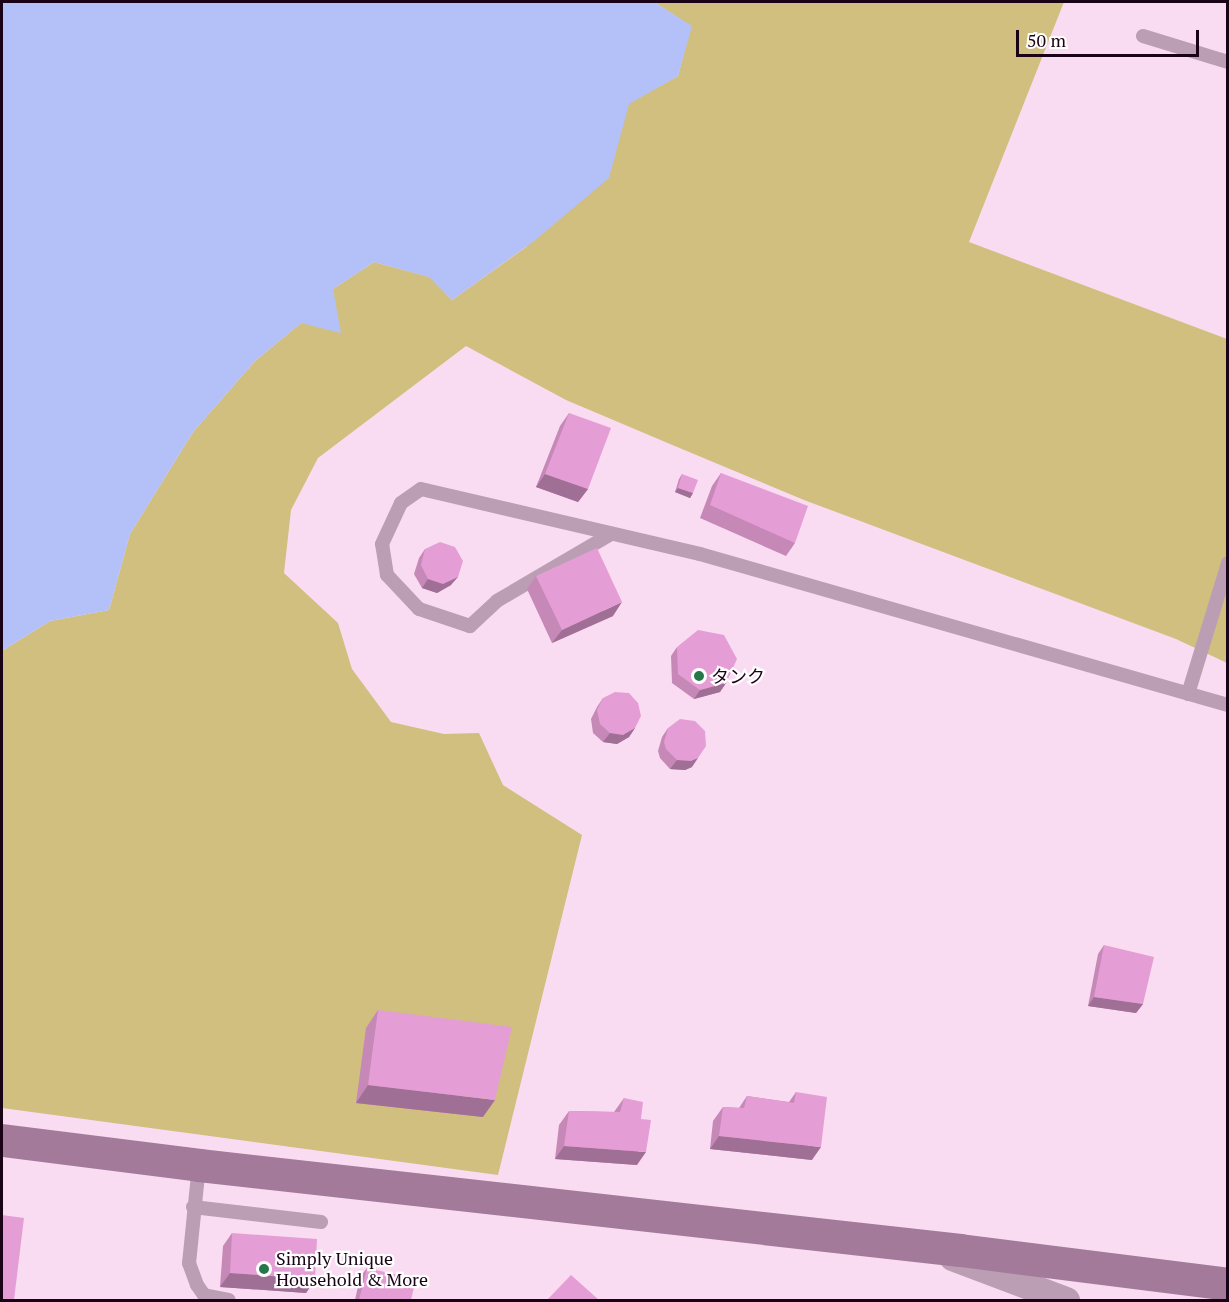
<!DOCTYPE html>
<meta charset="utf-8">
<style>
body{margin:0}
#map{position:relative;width:1229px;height:1302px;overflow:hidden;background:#fadcf2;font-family:"PT Serif","Noto Sans JP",serif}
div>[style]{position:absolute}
.green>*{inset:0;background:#d0bf7f}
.water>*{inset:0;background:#b4c1f9}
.lane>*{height:14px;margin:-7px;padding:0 7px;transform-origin:7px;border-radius:7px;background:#bb9eb3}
.street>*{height:27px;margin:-13.5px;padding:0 13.5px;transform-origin:13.5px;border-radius:13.5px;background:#bb9eb3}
.secondary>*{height:33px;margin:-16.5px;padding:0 16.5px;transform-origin:16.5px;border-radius:16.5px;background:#a47a9a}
.wall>*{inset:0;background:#c588b7}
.shaded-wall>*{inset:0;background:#a06f95}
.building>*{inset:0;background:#e59ed5}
.dots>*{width:16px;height:16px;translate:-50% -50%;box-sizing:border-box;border:3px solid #fff;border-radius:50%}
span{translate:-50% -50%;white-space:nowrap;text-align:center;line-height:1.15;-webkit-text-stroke:4.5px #fff;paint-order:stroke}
.poi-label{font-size:18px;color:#1a0316}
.left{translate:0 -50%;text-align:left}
.frame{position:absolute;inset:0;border:3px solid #1a0316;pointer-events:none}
.scale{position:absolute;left:1016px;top:30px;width:183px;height:27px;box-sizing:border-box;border:3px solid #1a0316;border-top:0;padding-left:8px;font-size:18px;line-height:21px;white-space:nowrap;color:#1a0316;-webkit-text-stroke:4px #fff;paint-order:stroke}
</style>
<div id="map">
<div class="green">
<div style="clip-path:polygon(654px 2px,1064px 2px,969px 242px,1227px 339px,1227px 663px,1176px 639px,804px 500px,670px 444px,566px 400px,466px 346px,318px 458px,291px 510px,284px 573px,338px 623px,352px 669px,391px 722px,444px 734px,479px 733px,503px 785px,582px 835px,498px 1175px,2px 1108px,2px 651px,50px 621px,109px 610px,130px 534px,193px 432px,255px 361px,301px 323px,333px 289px,374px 262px,430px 277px,452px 300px,526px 247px,629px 103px,678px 76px,691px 26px)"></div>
</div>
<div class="water">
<div style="clip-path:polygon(2px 2px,654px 2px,692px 26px,678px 76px,629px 104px,609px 178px,534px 241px,452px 300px,429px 277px,374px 262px,333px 289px,341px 333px,301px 323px,255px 361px,193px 432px,130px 534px,109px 610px,50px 621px,2px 651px)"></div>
</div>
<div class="lane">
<div style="left:1143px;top:36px;width:89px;rotate:17deg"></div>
<div style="left:611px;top:534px;width:132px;rotate:149.6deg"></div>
<div style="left:497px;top:601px;width:37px;rotate:137deg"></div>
<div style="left:470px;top:626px;width:54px;rotate:-161.6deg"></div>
<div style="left:419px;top:609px;width:47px;rotate:-133.3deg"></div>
<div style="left:387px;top:575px;width:31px;rotate:-99deg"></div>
<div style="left:382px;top:544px;width:45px;rotate:-65.1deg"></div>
<div style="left:401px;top:503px;width:24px;rotate:-35deg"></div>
<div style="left:421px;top:489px;width:286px;rotate:13.1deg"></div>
<div style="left:700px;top:554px;width:549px;rotate:15.96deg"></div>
<div style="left:1188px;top:694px;width:137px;rotate:-73deg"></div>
<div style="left:199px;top:1165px;width:99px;rotate:95.8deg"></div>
<div style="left:189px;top:1263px;width:23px;rotate:70deg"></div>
<div style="left:197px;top:1285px;width:12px;rotate:55deg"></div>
<div style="left:204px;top:1295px;width:25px;rotate:11deg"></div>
<div style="left:193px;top:1207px;width:129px;rotate:6.7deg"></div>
</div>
<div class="street">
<div style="left:952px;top:1257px;width:122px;rotate:20.7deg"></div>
</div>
<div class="secondary">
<div style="left:2px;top:1140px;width:199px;rotate:7.2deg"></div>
<div style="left:199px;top:1165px;width:766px;rotate:6.37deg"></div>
<div style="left:960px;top:1250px;width:270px;rotate:7.2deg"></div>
</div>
<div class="wall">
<div style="clip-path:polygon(569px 413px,588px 489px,578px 502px,536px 487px,560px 426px)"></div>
<div style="clip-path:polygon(721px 473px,795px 543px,786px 556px,700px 518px,712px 486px)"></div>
<div style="clip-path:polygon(682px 474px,693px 493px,690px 498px,675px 492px,679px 479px)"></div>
<div style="clip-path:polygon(425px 549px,451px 585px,437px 593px,422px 588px,414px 574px,419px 558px)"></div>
<div style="clip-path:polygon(536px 576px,613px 616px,552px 643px,527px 589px)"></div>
<div style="clip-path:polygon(677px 647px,726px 683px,720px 692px,694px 699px,672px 683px,671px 656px)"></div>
<div style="clip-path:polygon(603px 698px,635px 728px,629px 737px,617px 744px,603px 742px,593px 733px,591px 719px,597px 707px)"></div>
<div style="clip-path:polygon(668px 728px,692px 767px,685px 770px,670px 769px,660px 758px,658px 751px,662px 737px)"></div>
<div style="clip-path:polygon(1104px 945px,1143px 1004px,1136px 1013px,1088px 1006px,1098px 954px)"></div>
<div style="clip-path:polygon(378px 1010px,483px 1117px,356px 1103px,366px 1028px)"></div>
<div style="clip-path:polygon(796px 1092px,812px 1160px,710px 1149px,713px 1121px,723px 1107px,739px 1108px,747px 1096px,789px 1102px)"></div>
<div style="clip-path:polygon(624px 1098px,641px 1119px,637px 1165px,555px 1159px,559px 1125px,569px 1111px,614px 1112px)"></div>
<div style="clip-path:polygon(232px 1233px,315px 1279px,306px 1293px,220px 1287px,223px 1246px)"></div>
<div style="clip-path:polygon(367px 1268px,411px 1300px,355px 1300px,360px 1277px)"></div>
</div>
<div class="shaded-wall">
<div style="clip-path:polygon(545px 474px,588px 489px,578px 502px,536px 487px)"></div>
<div style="clip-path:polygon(678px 488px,693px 493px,690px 498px,675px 492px)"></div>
<div style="clip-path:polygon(458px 577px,451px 585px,437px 593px,422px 588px,428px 579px)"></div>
<div style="clip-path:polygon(622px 602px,613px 616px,552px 643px,562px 630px)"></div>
<div style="clip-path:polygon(726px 683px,720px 692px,694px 699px,700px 690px)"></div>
<div style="clip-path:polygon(635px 728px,629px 737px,617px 744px,603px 742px,610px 733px)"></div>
<div style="clip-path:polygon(698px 758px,692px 767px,685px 770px,670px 769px,677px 760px)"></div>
<div style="clip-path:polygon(1094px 997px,1143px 1004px,1136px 1013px,1088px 1006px)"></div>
<div style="clip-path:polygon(368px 1085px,495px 1100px,483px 1117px,356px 1103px)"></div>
<div style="clip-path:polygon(719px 1136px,821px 1147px,812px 1160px,710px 1149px)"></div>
<div style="clip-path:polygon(564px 1146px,646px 1152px,637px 1165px,555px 1159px)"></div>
<div style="clip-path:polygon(230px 1273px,315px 1279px,306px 1293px,220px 1287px)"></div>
</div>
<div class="building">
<div style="clip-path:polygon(569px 413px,611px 428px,588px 489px,545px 474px)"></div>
<div style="clip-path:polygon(721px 473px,808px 506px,795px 543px,710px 505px)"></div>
<div style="clip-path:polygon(682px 474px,698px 480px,693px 493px,678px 488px)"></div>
<div style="clip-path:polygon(440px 542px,455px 547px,463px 561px,458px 577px,443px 584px,428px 579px,421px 565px,425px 549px)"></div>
<div style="clip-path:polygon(597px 548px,622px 602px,562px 630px,536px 576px)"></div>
<div style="clip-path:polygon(698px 630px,724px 635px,737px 659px,726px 683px,700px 690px,678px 674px,677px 647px)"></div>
<div style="clip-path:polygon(615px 692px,629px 693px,638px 703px,641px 716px,635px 728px,623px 735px,610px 733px,600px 724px,597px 710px,603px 698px)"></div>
<div style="clip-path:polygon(680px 719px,695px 721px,705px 731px,706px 746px,698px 758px,691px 761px,677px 760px,666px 749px,664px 742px,668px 728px)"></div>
<div style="clip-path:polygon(1104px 945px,1154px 957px,1143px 1004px,1094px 997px)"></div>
<div style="clip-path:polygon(378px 1010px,512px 1027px,495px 1100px,368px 1085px)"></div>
<div style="clip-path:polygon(796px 1092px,827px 1097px,821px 1147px,719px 1136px,723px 1107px,744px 1108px,747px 1096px,794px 1103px)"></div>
<div style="clip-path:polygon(624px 1098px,643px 1102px,641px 1119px,651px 1120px,646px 1152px,564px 1146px,569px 1111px,620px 1112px)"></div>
<div style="clip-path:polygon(2px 1215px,24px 1218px,14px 1300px,2px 1300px)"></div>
<div style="clip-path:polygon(232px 1233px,317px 1239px,315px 1279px,230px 1273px)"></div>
<div style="clip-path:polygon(367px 1268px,416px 1279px,411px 1300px,359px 1300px)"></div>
<div style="clip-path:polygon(571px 1275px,599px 1300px,547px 1300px)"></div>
</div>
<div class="dots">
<div style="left:699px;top:676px;background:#26784a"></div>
<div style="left:264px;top:1269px;background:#26784a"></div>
</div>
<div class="poi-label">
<span class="left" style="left:711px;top:676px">タンク</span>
<span class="left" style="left:276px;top:1269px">Simply Unique<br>Household &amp; More</span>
</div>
<div class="frame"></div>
<div class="scale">50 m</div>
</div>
